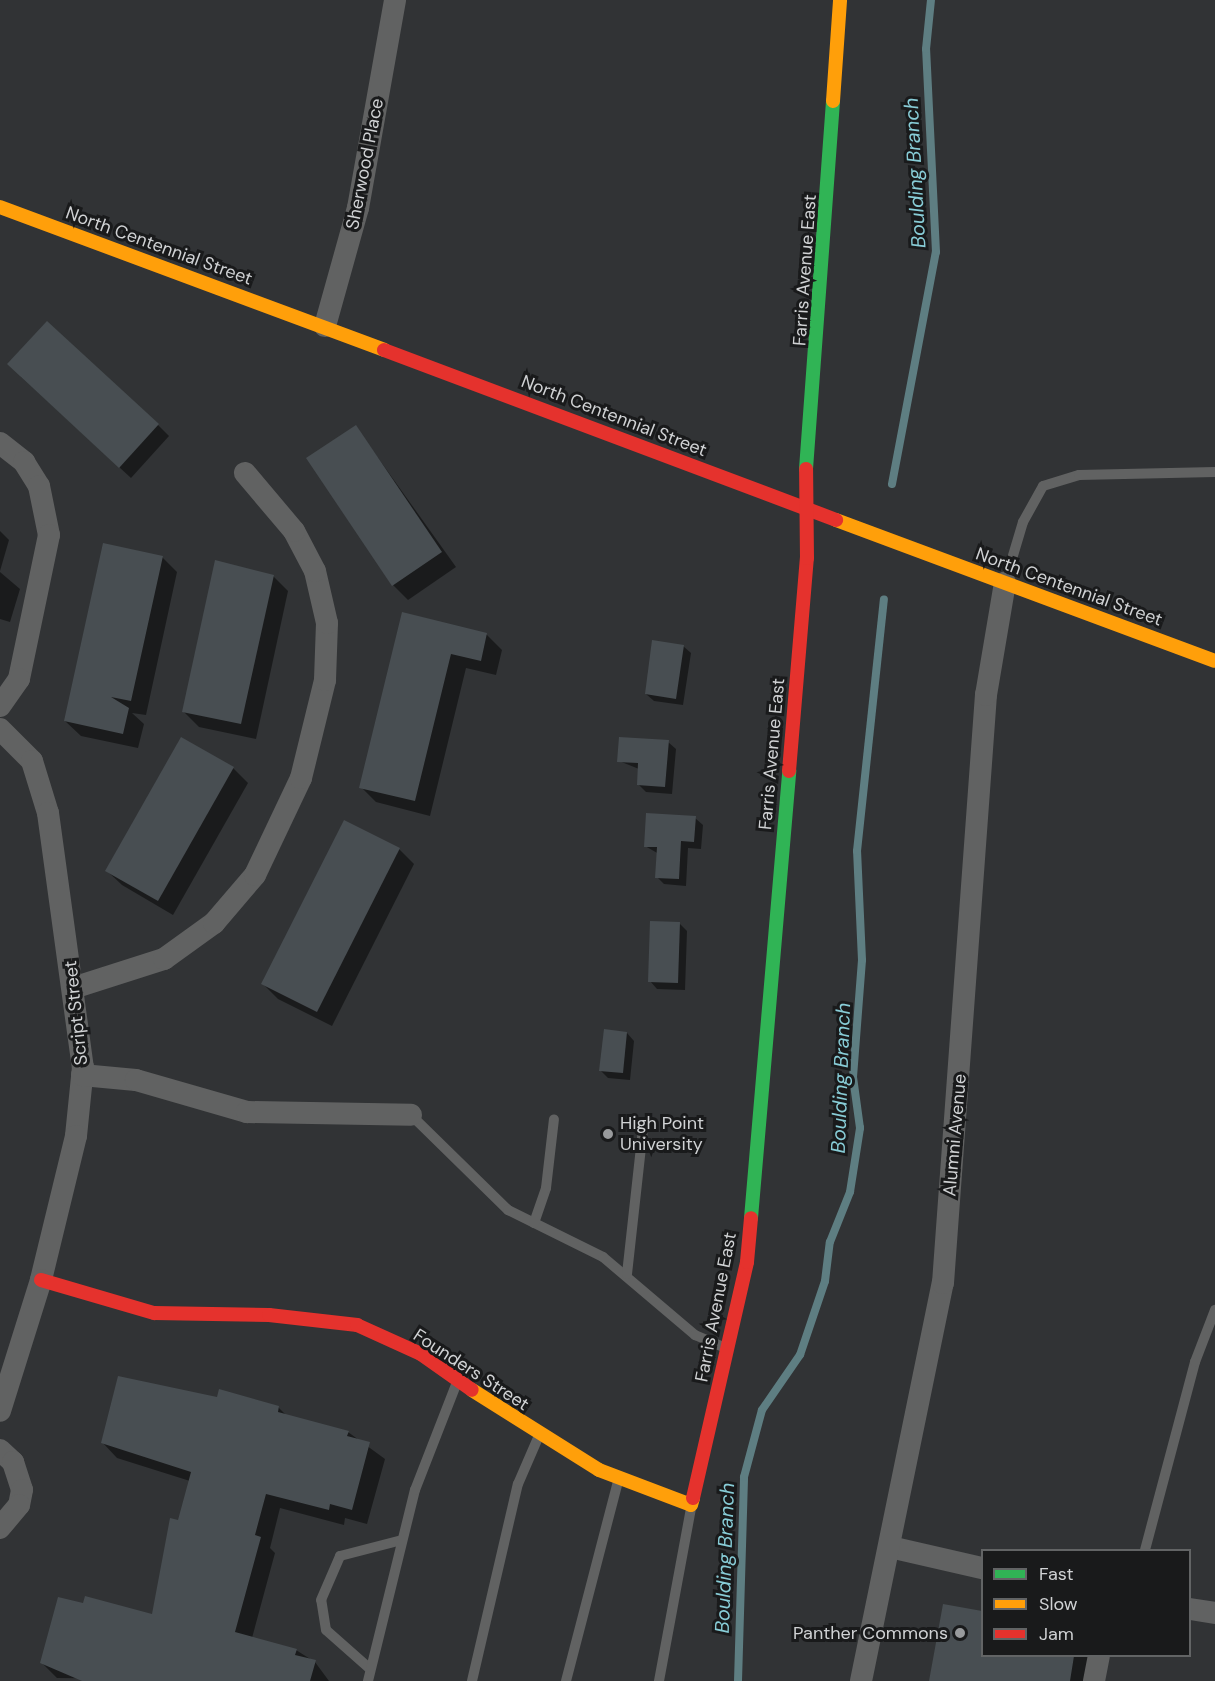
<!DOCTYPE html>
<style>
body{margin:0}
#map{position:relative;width:1215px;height:1681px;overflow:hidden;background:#313335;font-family:"DM Sans",sans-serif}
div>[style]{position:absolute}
.shadow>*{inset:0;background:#0007}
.stream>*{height:8px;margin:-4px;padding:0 4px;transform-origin:4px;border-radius:4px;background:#5e7e82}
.building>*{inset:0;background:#484e52}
.lane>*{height:10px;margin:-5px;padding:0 5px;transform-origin:5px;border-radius:5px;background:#616262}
.street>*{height:22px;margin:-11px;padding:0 11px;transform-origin:11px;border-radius:11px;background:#616262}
.fast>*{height:14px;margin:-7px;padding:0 7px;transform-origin:7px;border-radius:7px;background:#30b455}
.slow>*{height:14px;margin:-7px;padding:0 7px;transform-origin:7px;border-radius:7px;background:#ff9f0a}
.jam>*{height:14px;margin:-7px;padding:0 7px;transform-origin:7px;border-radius:7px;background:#e5322d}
.dots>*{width:16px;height:16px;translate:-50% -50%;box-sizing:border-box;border:3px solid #191a1b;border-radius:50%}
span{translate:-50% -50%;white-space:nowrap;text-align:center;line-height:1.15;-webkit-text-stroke:6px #191a1b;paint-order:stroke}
.street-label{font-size:18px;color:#d0d2d4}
.poi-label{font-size:18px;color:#d0d2d4}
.left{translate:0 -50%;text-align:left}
.right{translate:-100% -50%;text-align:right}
.water-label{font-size:20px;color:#88cdd7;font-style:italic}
.legend{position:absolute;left:981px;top:1549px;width:210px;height:108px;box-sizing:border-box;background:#191a1b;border:2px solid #626465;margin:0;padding:8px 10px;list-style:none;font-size:18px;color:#d0d2d4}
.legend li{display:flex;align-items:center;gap:12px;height:30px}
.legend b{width:30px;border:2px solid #626465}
</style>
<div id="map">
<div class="shadow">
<div style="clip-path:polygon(20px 376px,158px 425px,169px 436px,131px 478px)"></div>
<div style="clip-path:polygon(356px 427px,456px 567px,408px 600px,393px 585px)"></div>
<div style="clip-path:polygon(0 531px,9px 540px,0 571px)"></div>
<div style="clip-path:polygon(162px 557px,177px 572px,146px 715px,132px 713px,144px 724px,138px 748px,81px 736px,65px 721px)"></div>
<div style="clip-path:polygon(0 572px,20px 589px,10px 622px,0 619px)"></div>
<div style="clip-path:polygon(273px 576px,288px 591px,256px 739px,199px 727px,184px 712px)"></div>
<div style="clip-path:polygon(404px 614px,487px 635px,502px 650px,496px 675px,466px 668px,430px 816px,376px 802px,361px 787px)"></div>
<div style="clip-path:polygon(683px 646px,691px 653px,683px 705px,654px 701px,646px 694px)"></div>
<div style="clip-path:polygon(668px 742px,676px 749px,672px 794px,646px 792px,638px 784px,639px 769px,619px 761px)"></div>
<div style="clip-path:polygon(233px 768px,248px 783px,173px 915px,122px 885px,106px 870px)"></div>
<div style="clip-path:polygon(695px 818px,703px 825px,701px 849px,688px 848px,686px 886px,664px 884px,657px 877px,659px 854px,645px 846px)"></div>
<div style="clip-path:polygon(399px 849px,414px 864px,332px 1026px,278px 999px,263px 984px)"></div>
<div style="clip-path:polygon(680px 924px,687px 931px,685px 990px,657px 989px,650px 981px)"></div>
<div style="clip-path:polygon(627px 1033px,634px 1041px,630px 1080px,608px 1078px,601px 1071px)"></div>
<div style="clip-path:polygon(218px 1399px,278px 1407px,287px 1416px,348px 1432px,385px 1459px,367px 1524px,345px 1518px,344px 1525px,280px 1508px,270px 1548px,275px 1553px,252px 1638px,296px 1650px,315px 1662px,329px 1681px,57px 1678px,42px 1663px,84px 1605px,153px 1616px,190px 1481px,117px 1458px,102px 1442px)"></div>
<div style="clip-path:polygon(944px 1606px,982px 1612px,982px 1656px,1099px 1656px,1095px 1681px,931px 1681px)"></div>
</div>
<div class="stream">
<div style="left:892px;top:484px;width:236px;rotate:-79.3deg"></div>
<div style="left:936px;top:252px;width:203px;rotate:-92.8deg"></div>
<div style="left:926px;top:49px;width:49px;rotate:-84.2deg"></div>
<div style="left:738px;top:1681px;width:204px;rotate:-88.3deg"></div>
<div style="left:744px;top:1477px;width:69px;rotate:-75deg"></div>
<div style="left:762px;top:1410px;width:67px;rotate:-55.4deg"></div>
<div style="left:800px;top:1355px;width:78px;rotate:-71.3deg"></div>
<div style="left:825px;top:1281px;width:39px;rotate:-83deg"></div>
<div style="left:830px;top:1242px;width:54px;rotate:-68.2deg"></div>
<div style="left:850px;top:1192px;width:65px;rotate:-81.1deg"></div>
<div style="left:860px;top:1128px;width:51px;rotate:-97.8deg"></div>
<div style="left:853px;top:1077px;width:117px;rotate:-85.6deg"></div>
<div style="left:862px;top:960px;width:109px;rotate:-92.6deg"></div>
<div style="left:857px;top:851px;width:253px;rotate:-83.9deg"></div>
</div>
<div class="building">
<div style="clip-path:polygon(47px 321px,159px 424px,119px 468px,7px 364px)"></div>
<div style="clip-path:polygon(356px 425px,442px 552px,392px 586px,306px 458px)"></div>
<div style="clip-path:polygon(103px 543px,163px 556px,131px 701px,111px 697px,129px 708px,123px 734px,64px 721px)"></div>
<div style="clip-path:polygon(215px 560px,274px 575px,241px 724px,182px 712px)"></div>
<div style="clip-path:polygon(402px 612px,487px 633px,481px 661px,451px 654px,415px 801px,359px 788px)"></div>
<div style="clip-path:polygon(652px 640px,684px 645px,676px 699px,645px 694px)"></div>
<div style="clip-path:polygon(181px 737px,234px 767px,158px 901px,105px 871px)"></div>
<div style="clip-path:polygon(619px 737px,669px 740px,665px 787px,637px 785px,638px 763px,617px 762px)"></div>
<div style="clip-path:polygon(646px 813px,696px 816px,694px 842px,681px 841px,679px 879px,655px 878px,657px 847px,644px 847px)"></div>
<div style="clip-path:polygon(344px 820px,400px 848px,317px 1012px,261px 984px)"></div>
<div style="clip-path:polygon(650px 921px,680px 922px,678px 983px,648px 982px)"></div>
<div style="clip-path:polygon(604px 1029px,627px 1032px,623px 1073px,599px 1071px)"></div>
<div style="clip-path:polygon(118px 1376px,217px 1397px,219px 1389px,279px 1406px,278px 1412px,349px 1431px,347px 1436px,370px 1442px,352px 1510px,330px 1504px,329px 1510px,266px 1494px,255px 1535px,261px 1537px,235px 1632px,297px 1649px,295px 1655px,316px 1660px,310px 1681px,82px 1681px,40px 1663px,58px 1597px,83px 1603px,85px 1596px,152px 1614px,170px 1518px,178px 1520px,191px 1472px,101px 1443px)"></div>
<div style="clip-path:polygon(943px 1604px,982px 1611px,982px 1656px,1074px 1656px,1070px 1681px,929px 1681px)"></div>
</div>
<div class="lane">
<div style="left:1006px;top:579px;width:59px;rotate:-73.4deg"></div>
<div style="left:1023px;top:522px;width:41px;rotate:-60.9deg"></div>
<div style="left:1043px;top:486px;width:38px;rotate:-17deg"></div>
<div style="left:1079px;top:475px;width:136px;rotate:-1.3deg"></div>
<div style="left:411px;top:1115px;width:136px;rotate:44.4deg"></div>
<div style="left:508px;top:1210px;width:106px;rotate:26.3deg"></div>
<div style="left:603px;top:1257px;width:121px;rotate:40.3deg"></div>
<div style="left:695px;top:1335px;width:33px;rotate:23deg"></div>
<div style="left:534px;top:1223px;width:37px;rotate:-71deg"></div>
<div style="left:546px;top:1188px;width:69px;rotate:-83.4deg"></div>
<div style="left:627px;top:1274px;width:146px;rotate:-83.7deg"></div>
<div style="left:1145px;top:1550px;width:195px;rotate:-75.1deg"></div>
<div style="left:1195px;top:1362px;width:56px;rotate:-69deg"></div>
<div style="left:369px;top:1668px;width:57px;rotate:-138.5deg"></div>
<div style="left:326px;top:1630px;width:30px;rotate:-99deg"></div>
<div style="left:321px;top:1600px;width:48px;rotate:-66.6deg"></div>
<div style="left:340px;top:1556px;width:64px;rotate:-14.5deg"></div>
<div style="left:368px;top:1681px;width:197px;rotate:-76.2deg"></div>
<div style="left:415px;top:1490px;width:116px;rotate:-68.7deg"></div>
<div style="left:472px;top:1681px;width:202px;rotate:-76.9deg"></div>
<div style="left:518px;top:1484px;width:48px;rotate:-66.6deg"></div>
<div style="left:566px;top:1681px;width:207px;rotate:-75.4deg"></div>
<div style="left:659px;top:1681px;width:176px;rotate:-79.5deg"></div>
</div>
<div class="street">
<div style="left:325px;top:326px;width:123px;rotate:-74.4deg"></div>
<div style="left:358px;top:208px;width:211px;rotate:-79.9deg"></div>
<div style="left:0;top:443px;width:31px;rotate:38deg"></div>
<div style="left:24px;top:462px;width:28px;rotate:58deg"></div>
<div style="left:39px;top:486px;width:50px;rotate:78.5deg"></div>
<div style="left:49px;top:535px;width:147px;rotate:101.8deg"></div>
<div style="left:19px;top:679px;width:33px;rotate:125deg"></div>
<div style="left:0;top:729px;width:45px;rotate:45deg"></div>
<div style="left:32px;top:761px;width:54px;rotate:72.9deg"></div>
<div style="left:48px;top:813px;width:256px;rotate:82.2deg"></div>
<div style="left:83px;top:1067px;width:69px;rotate:95.8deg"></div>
<div style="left:76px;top:1136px;width:148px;rotate:103.7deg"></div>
<div style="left:41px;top:1280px;width:137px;rotate:107.4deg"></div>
<div style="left:73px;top:988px;width:96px;rotate:-17.7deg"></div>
<div style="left:164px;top:959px;width:62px;rotate:-35.8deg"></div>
<div style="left:214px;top:923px;width:63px;rotate:-49.5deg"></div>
<div style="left:255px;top:875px;width:107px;rotate:-64.6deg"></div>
<div style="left:301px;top:778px;width:101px;rotate:-76.2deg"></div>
<div style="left:325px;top:680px;width:57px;rotate:-88deg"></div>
<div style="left:327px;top:623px;width:53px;rotate:-103deg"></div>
<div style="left:315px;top:571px;width:45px;rotate:-117.7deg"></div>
<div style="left:294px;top:531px;width:76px;rotate:-130.2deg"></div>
<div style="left:82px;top:1075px;width:54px;rotate:5.3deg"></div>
<div style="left:136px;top:1080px;width:116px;rotate:16.1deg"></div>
<div style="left:247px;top:1112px;width:164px;rotate:1deg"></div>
<div style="left:0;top:1450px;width:18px;rotate:43deg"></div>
<div style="left:13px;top:1462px;width:29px;rotate:72deg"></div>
<div style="left:22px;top:1490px;width:15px;rotate:101deg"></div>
<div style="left:19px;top:1505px;width:30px;rotate:130deg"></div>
<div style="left:890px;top:1547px;width:94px;rotate:12.9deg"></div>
<div style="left:1190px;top:1609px;width:25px;rotate:9deg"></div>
<div style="left:861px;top:1681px;width:406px;rotate:-78.4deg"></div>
<div style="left:943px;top:1283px;width:590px;rotate:-85.82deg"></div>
<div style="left:986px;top:695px;width:114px;rotate:-80.4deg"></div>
<div style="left:1094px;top:1681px;width:25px;rotate:-79deg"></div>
</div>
<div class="fast">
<div style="left:806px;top:469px;width:369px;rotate:-85.8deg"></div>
<div style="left:751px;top:1218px;width:449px;rotate:-85.1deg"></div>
</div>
<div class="slow">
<div style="left:833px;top:101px;width:101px;rotate:-86deg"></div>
<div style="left:0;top:207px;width:410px;rotate:20.4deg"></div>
<div style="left:836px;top:520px;width:404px;rotate:20.4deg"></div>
<div style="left:472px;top:1390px;width:150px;rotate:32.2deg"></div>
<div style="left:599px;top:1470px;width:98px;rotate:20.8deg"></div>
<div style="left:691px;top:1505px;width:7px;rotate:-74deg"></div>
</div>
<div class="jam">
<div style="left:384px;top:350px;width:483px;rotate:20.6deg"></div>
<div style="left:789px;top:771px;width:214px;rotate:-85.2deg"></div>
<div style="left:807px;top:558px;width:89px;rotate:-90.6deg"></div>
<div style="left:41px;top:1280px;width:118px;rotate:16.3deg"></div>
<div style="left:154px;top:1313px;width:115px;rotate:1deg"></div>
<div style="left:269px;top:1315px;width:89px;rotate:6.5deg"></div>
<div style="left:357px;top:1325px;width:70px;rotate:24.4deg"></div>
<div style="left:421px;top:1354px;width:62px;rotate:35.2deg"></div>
<div style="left:693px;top:1498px;width:242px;rotate:-77.1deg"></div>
<div style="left:747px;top:1262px;width:44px;rotate:-84.8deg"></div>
</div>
<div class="dots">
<div style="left:608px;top:1134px;background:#989a9c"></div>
<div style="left:960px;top:1633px;background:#989a9c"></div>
</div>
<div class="street-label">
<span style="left:365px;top:164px;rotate:-79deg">Sherwood Place</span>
<span style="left:159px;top:246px;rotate:20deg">North Centennial Street</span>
<span style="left:805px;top:270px;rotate:-86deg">Farris Avenue East</span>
<span style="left:614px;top:416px;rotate:21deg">North Centennial Street</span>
<span style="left:1069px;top:587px;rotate:20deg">North Centennial Street</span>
<span style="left:772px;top:754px;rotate:-85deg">Farris Avenue East</span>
<span style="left:76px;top:1013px;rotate:-96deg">Script Street</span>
<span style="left:955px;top:1135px;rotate:-85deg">Alumni Avenue</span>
<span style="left:716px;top:1307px;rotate:-79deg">Farris Avenue East</span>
<span style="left:471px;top:1370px;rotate:33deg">Founders Street</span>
</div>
<div class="poi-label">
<span class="left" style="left:620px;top:1134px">High Point<br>University</span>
<span class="right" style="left:948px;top:1633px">Panther Commons</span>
</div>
<div class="water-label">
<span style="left:915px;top:173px;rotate:-93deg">Boulding Branch</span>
<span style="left:841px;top:1078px;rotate:-88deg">Boulding Branch</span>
<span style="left:725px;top:1558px;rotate:-88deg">Boulding Branch</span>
</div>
<ul class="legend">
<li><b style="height:8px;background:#30b455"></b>Fast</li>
<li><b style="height:8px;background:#ff9f0a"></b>Slow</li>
<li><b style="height:8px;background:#e5322d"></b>Jam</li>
</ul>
</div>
